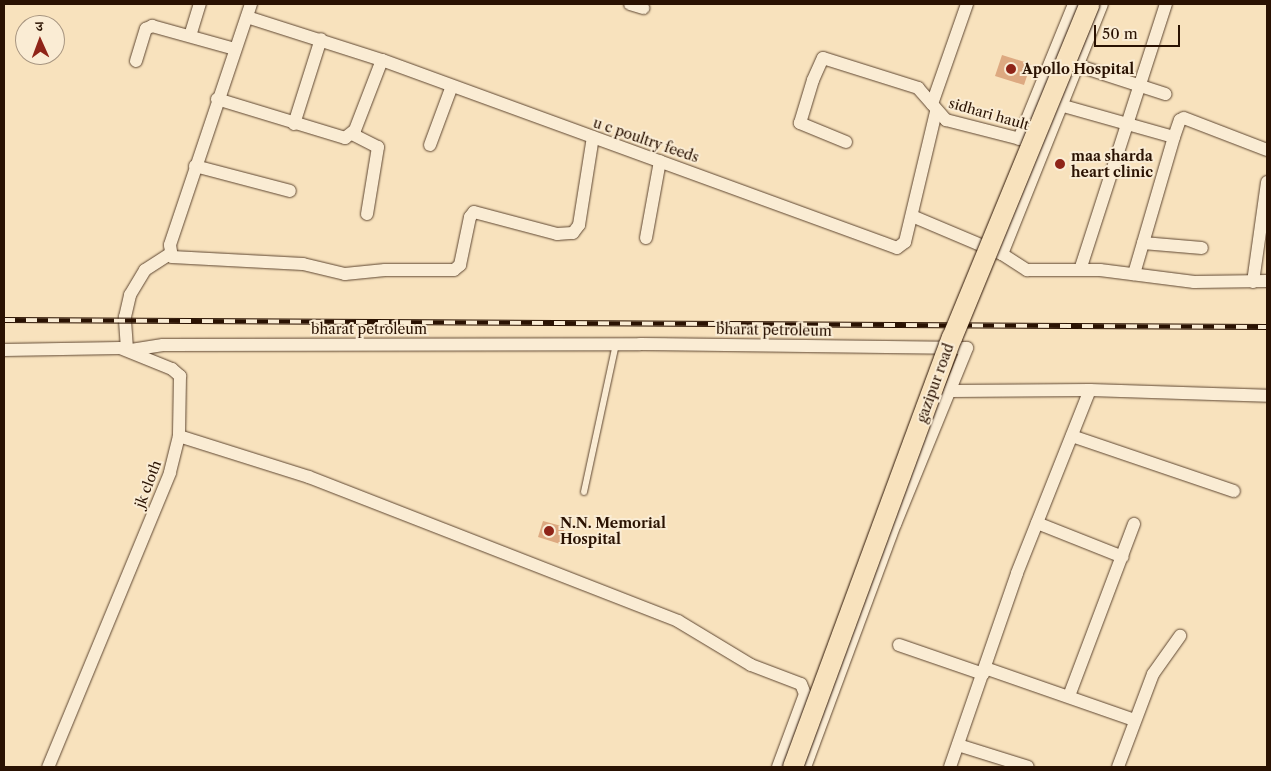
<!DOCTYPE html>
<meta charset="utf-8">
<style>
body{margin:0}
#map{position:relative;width:1271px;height:771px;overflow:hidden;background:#f8e2bd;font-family:"Libre Caslon Text","Noto Serif Devanagari",serif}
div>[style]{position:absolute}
.building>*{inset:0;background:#dda981}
.roads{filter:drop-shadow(0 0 1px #5e4631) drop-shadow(0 0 1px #5e4631)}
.service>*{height:6px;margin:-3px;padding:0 3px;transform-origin:3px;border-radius:3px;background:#faecd4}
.minor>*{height:12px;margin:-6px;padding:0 6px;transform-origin:6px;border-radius:6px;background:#faecd4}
.rail>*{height:5.5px;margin-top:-2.75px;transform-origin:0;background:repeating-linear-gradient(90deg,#faecd4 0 11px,#2a1202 0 22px);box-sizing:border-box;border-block:1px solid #2a1202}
.bridges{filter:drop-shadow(0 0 1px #2a1202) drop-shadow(0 0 1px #2a1202)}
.primary-bridge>*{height:20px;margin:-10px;padding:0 10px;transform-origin:10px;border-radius:10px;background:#f8e2bd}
.dots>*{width:14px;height:14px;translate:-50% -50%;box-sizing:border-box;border:2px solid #faecd4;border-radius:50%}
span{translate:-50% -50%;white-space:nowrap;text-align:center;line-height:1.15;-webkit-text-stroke:4px #faecd4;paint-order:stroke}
.poi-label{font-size:14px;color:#2a1202;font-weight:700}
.left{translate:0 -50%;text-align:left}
.street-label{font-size:14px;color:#2a1202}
.frame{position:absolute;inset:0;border:5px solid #2a1202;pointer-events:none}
.north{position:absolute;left:15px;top:15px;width:50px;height:50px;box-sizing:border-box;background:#faecd4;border:1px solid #a79580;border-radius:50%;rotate:358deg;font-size:14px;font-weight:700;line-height:20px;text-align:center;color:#2a1202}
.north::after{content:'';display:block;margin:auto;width:18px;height:22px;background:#8f2418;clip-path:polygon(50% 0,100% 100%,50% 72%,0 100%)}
.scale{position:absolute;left:1094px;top:25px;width:86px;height:22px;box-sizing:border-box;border:2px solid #2a1202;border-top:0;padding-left:6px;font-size:15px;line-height:18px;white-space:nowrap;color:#2a1202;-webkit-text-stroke:4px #faecd4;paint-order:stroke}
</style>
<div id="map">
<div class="building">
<div style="clip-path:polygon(1002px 55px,1031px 64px,1024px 85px,995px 76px)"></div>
<div style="clip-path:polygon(543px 521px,565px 527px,560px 544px,538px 537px)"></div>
</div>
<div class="roads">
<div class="service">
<div style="left:584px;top:492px;width:151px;rotate:-77.8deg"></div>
</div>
<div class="minor">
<div style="left:251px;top:4px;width:254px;rotate:108.6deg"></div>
<div style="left:170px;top:245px;width:12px;rotate:81deg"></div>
<div style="left:172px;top:257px;width:131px;rotate:3.1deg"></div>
<div style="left:303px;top:264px;width:43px;rotate:13.4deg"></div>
<div style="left:345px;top:274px;width:40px;rotate:-5.7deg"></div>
<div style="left:385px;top:270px;width:69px"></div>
<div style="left:454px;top:270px;width:8px;rotate:-40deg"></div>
<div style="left:460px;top:265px;width:49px;rotate:-78.2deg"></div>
<div style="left:470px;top:217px;width:6px;rotate:-51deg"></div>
<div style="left:474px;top:212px;width:86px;rotate:14.8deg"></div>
<div style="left:557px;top:234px;width:16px;rotate:-4deg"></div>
<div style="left:573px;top:233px;width:10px;rotate:-53deg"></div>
<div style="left:579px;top:225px;width:89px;rotate:-81deg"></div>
<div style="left:630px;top:4px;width:14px;rotate:17deg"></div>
<div style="left:247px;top:17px;width:142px;rotate:17.7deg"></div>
<div style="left:382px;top:60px;width:548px;rotate:20.05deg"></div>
<div style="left:897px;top:248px;width:10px;rotate:-37deg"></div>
<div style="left:905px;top:242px;width:134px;rotate:-76.6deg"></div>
<div style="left:190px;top:36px;width:34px;rotate:-73deg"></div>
<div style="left:136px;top:61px;width:34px;rotate:-73deg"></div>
<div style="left:146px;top:29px;width:7px;rotate:-27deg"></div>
<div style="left:152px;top:26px;width:86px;rotate:15.5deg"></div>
<div style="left:1076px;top:65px;width:94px;rotate:18deg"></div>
<div style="left:217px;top:99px;width:134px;rotate:16.9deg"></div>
<div style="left:345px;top:138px;width:13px;rotate:-39deg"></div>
<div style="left:355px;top:130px;width:75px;rotate:-68.9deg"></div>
<div style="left:932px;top:104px;width:106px;rotate:-70.7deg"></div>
<div style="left:1060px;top:105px;width:118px;rotate:15.7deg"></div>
<div style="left:1174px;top:137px;width:143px;rotate:106.3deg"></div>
<div style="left:294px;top:124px;width:89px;rotate:-72.4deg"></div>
<div style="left:352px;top:134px;width:29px;rotate:27deg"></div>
<div style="left:378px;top:147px;width:68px;rotate:99.3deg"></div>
<div style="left:1174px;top:137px;width:18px;rotate:-71deg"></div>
<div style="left:1180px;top:120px;width:4px;rotate:-27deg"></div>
<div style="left:1184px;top:118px;width:89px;rotate:21.1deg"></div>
<div style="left:1019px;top:139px;width:146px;rotate:-67.8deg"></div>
<div style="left:846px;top:142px;width:50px;rotate:-157.6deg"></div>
<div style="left:800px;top:123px;width:45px;rotate:-73.2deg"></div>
<div style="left:813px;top:80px;width:24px;rotate:-66deg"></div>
<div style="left:823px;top:58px;width:100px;rotate:17.5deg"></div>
<div style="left:918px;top:88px;width:43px;rotate:48.8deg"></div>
<div style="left:946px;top:120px;width:101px;rotate:14.3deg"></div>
<div style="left:430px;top:145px;width:63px;rotate:-69.6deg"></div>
<div style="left:195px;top:166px;width:98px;rotate:14.7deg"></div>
<div style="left:912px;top:216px;width:98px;rotate:22.9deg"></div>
<div style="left:1002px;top:254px;width:30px;rotate:33deg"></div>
<div style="left:1027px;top:270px;width:73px"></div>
<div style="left:1100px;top:270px;width:95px;rotate:7.3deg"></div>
<div style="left:1194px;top:282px;width:73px;rotate:-0.8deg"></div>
<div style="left:646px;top:238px;width:78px;rotate:-79.7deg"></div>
<div style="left:1143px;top:243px;width:59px;rotate:4.8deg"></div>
<div style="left:1002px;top:254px;width:269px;rotate:-68.2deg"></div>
<div style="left:1080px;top:270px;width:280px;rotate:-72.1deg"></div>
<div style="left:1253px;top:282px;width:101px;rotate:-82deg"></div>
<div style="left:127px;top:349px;width:32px;rotate:-94deg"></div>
<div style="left:125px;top:317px;width:23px;rotate:-77deg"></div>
<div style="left:130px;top:295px;width:29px;rotate:-59deg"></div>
<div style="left:145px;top:270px;width:30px;rotate:-33deg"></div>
<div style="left:4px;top:350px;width:116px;rotate:-1deg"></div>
<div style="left:120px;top:348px;width:56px;rotate:22deg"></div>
<div style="left:172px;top:369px;width:11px;rotate:41deg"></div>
<div style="left:180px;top:376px;width:60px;rotate:91deg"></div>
<div style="left:179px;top:436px;width:38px;rotate:104deg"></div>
<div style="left:170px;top:473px;width:318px;rotate:112.5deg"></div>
<div style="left:131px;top:350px;width:32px;rotate:-9deg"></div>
<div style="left:163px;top:345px;width:477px;rotate:-0.1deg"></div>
<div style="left:640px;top:344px;width:327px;rotate:0.7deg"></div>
<div style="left:967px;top:348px;width:190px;rotate:112.2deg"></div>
<div style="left:895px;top:524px;width:259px;rotate:110.3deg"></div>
<div style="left:950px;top:391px;width:140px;rotate:-0.4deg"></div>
<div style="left:1090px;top:390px;width:177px;rotate:1.9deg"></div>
<div style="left:179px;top:436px;width:136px;rotate:17.5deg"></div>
<div style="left:309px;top:477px;width:396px;rotate:21.3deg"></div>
<div style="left:678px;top:621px;width:85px;rotate:31.1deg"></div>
<div style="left:751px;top:665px;width:53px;rotate:20.8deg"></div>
<div style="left:801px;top:684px;width:11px;rotate:68deg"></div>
<div style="left:805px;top:694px;width:78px;rotate:110.3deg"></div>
<div style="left:1072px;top:436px;width:171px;rotate:18.8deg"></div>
<div style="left:1037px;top:523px;width:92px;rotate:21.6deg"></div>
<div style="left:899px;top:645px;width:89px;rotate:19deg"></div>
<div style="left:985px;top:668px;width:158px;rotate:19.2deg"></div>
<div style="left:1069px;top:696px;width:184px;rotate:-69.3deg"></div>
<div style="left:958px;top:745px;width:73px;rotate:17.4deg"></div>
<div style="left:950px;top:767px;width:205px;rotate:-70.9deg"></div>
<div style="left:1017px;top:573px;width:197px;rotate:-68.3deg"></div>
<div style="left:1118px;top:767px;width:99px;rotate:-69.4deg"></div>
<div style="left:1153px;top:674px;width:47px;rotate:-54.6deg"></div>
</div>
</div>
<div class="rail">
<div style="left:4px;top:320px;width:1263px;rotate:0.32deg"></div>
</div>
<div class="bridges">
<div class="primary-bridge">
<div style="left:793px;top:767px;width:458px;rotate:-69.7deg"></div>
<div style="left:952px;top:338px;width:361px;rotate:-67.6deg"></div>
</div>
</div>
<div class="dots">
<div style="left:1011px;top:69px;background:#8f2418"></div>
<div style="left:1060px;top:164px;background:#8f2418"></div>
<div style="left:549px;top:531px;background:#8f2418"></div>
</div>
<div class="poi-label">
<span class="left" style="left:1022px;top:69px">Apollo Hospital</span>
<span class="left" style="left:1071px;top:164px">maa sharda<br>heart clinic</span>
<span class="left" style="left:560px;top:531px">N.N. Memorial<br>Hospital</span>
</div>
<div class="street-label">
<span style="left:989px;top:114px;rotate:16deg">sidhari hault</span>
<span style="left:646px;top:140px;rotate:19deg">u c poultry feeds</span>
<span style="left:369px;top:329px">bharat petroleum</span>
<span style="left:774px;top:330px;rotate:1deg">bharat petroleum</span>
<span style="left:935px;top:383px;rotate:-70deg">gazipur road</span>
<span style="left:148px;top:484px;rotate:-69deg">jk cloth</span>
</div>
<div class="frame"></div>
<div class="north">उ</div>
<div class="scale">50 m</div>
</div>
